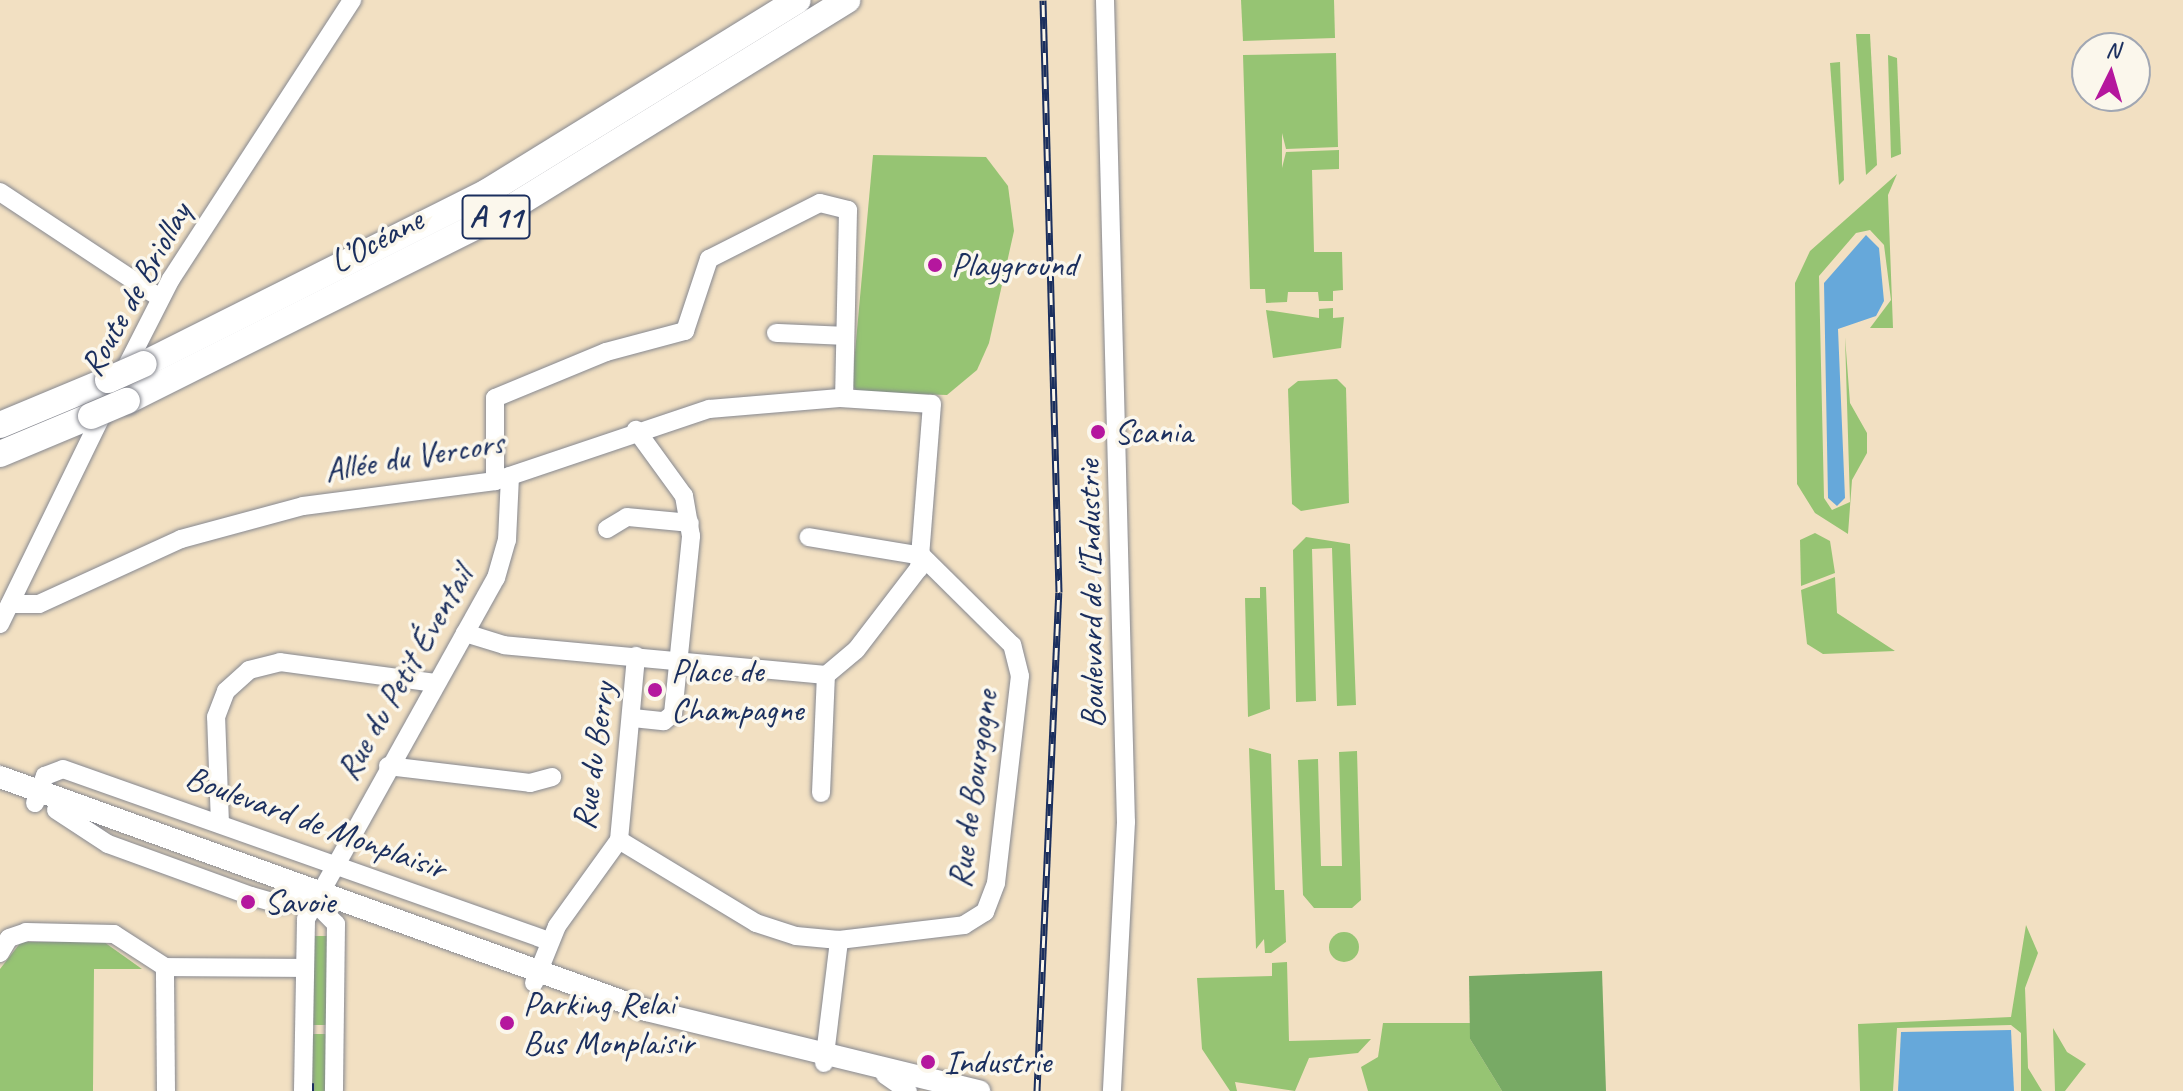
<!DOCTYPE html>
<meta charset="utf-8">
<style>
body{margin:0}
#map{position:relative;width:2183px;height:1091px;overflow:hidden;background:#f2e0c2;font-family:Caveat,sans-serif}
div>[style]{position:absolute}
.green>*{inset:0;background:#96c473}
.round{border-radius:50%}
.forest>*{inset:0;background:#78aa65}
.water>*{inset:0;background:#66a8da}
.roads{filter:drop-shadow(0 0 2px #868890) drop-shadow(0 0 2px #868890)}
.minor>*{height:18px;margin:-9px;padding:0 9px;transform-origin:9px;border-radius:9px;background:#fff}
.major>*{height:22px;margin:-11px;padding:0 11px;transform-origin:11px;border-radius:11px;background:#fff}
.highway>*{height:26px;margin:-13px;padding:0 13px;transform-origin:13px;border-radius:13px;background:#fff}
.tram>*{height:2px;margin:-1px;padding:0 1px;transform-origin:1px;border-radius:1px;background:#1b2f5e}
.rail>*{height:7px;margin-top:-3.5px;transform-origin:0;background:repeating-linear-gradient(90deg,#fbf7ec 0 12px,#1b2f5e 0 24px);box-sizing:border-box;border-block:2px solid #1b2f5e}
.bridges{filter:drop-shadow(0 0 2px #868890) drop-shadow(0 0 2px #868890)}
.highway-bridge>*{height:26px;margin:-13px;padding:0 13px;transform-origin:13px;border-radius:13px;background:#fff}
.dots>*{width:22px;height:22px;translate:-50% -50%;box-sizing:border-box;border:4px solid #fbf7ec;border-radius:50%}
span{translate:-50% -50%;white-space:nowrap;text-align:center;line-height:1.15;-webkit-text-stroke:7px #fbf7ec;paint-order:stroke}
.shield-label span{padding:2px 6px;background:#fbf7ec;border:2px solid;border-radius:6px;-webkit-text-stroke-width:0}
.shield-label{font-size:32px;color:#1b2f5e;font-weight:700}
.street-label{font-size:34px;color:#1b2f5e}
.poi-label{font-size:34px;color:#1b2f5e}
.left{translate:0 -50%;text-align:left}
.north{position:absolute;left:2071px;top:32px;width:80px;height:80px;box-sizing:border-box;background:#fbf7ec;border:2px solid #a1a7b3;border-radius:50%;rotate:5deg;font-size:22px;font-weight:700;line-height:32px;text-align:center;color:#1b2f5e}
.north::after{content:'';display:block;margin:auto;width:28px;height:36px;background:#b5179e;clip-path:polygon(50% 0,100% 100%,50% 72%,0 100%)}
</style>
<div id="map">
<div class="green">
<div style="clip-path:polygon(1241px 0,1334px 0,1335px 38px,1243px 41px)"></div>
<div style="clip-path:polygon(1856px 34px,1870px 34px,1877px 165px,1866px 175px)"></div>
<div style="clip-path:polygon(1336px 53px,1338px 147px,1286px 149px,1282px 133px,1282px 168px,1286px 152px,1339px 150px,1339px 169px,1312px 170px,1314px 252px,1342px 252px,1343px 290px,1333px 291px,1333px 301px,1319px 301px,1318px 292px,1288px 292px,1287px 302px,1266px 303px,1265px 289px,1250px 289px,1243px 55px)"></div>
<div style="clip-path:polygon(1888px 55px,1897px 58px,1901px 154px,1891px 158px)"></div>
<div style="clip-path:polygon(1840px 62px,1844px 180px,1839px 185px,1830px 63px)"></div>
<div style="clip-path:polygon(873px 155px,986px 157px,1008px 186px,1014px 231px,989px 343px,977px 370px,947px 395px,858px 392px,852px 385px)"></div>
<div style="clip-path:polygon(1897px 174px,1888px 195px,1893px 328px,1870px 328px,1891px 300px,1884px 245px,1870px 230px,1856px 233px,1819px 276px,1824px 498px,1832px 510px,1850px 502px,1845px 337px,1850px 403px,1867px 433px,1867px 453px,1852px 480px,1848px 534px,1815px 513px,1797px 484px,1795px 283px,1810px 251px)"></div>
<div style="clip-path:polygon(1333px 308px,1333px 318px,1344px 317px,1341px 348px,1273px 358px,1266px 310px,1319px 318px,1319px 309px)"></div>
<div style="clip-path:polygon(1337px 379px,1346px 388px,1349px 503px,1301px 511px,1292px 504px,1288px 389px,1298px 381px)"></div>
<div style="clip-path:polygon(1815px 533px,1830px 541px,1835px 573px,1801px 586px,1800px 540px)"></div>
<div style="clip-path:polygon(1306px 537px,1350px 544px,1356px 705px,1337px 706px,1332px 548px,1312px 549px,1316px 701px,1296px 702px,1293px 550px)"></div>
<div style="clip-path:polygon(1835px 577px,1837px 613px,1895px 651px,1823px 654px,1807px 644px,1801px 590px)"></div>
<div style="clip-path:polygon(1260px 587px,1266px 587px,1270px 709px,1248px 717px,1245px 598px,1260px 598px)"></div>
<div style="clip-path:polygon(1249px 748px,1271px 754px,1275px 890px,1284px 890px,1286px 942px,1271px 953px,1265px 953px,1264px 939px,1256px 949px)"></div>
<div style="clip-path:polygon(1357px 751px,1361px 900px,1352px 908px,1314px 908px,1303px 895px,1298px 760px,1318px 759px,1321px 866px,1342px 866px,1339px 752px)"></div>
<div style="clip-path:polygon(2026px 925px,2038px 953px,2025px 988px,2028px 1068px,2042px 1091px,2021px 1091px,2021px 1033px,2011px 1025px,1897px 1028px,1893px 1091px,1860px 1091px,1858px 1024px,2011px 1017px)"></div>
<div class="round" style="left:1329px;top:932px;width:30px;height:30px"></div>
<div style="clip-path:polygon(311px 936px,330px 936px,329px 1025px,310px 1025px)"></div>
<div style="clip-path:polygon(21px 942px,104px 942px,142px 969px,94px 969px,93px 1091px,0 1091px,0 969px)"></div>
<div style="clip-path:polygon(1287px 962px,1289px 1041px,1371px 1039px,1358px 1053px,1309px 1058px,1295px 1091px,1235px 1082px,1237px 1091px,1230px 1091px,1202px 1049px,1197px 978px,1272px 976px,1272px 963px)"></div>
<div style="clip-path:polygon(1383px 1023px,1470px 1023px,1470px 1039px,1502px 1091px,1368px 1091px,1361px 1067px,1378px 1057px)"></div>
<div style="clip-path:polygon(2053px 1028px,2067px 1052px,2086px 1064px,2065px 1091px,2055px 1091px)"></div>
<div style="clip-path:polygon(310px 1034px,329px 1034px,329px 1091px,310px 1091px)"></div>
</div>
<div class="forest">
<div style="clip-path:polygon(1602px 971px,1606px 1091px,1502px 1091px,1470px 1039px,1469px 976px)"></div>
</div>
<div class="water">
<div style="clip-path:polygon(1866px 235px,1879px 248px,1884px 301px,1876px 316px,1838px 329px,1845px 498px,1837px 506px,1828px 498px,1824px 283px)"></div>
<div style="clip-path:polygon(1901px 1032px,2011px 1030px,2014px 1091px,1898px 1091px)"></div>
</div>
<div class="roads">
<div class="minor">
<div style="left:1105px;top:0;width:822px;rotate:88.54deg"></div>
<div style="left:1126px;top:822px;width:269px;rotate:93deg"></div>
<div style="left:0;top:192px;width:192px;rotate:33.5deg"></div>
<div style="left:776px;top:333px;width:68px;rotate:2.5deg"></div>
<div style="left:121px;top:377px;width:110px;rotate:-63deg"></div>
<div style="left:171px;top:279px;width:333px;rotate:-57deg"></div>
<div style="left:495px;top:481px;width:83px;rotate:-90deg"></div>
<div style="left:495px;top:398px;width:120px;rotate:-22.5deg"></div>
<div style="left:606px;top:352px;width:82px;rotate:-14.9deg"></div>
<div style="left:685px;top:331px;width:76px;rotate:-71.6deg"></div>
<div style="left:709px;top:259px;width:124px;rotate:-26.8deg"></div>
<div style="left:820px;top:203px;width:29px;rotate:14deg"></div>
<div style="left:848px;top:210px;width:188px;rotate:91.2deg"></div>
<div style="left:607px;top:529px;width:23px;rotate:-31deg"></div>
<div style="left:627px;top:517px;width:63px;rotate:5.4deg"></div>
<div style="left:10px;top:604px;width:29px"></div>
<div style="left:39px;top:604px;width:156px;rotate:-24.6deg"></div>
<div style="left:181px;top:539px;width:126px;rotate:-15.1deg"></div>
<div style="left:303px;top:506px;width:194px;rotate:-7.4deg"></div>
<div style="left:495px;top:481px;width:226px;rotate:-18.6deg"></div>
<div style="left:709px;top:409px;width:131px;rotate:-4.8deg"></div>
<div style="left:840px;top:398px;width:92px;rotate:3.7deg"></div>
<div style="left:932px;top:404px;width:165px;rotate:94.5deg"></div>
<div style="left:919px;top:568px;width:103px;rotate:127.5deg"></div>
<div style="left:856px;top:650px;width:39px;rotate:140deg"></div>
<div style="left:826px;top:675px;width:323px;rotate:-174.7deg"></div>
<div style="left:504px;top:645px;width:41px;rotate:-162.9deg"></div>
<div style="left:0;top:624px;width:242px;rotate:-64deg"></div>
<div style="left:633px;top:718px;width:31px;rotate:6deg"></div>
<div style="left:664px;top:721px;width:11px;rotate:-38deg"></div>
<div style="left:673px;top:714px;width:179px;rotate:-84.2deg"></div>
<div style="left:691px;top:536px;width:41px;rotate:-99.9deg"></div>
<div style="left:684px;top:496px;width:82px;rotate:-126deg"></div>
<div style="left:388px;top:766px;width:143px;rotate:6.8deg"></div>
<div style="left:530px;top:783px;width:23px;rotate:-15deg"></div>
<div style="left:821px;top:793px;width:118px;rotate:-87.6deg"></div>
<div style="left:35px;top:803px;width:29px;rotate:-70deg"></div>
<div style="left:45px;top:776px;width:19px;rotate:-21deg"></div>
<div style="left:63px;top:769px;width:516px;rotate:19.49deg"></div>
<div style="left:56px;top:810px;width:62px;rotate:33.2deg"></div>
<div style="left:108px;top:844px;width:152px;rotate:20deg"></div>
<div style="left:251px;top:896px;width:29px;rotate:16deg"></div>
<div style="left:279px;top:904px;width:26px;rotate:-9deg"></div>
<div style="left:220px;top:824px;width:107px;rotate:-92.1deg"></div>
<div style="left:216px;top:717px;width:28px;rotate:-69deg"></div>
<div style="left:226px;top:691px;width:31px;rotate:-42deg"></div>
<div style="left:249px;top:670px;width:32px;rotate:-14deg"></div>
<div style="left:280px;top:662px;width:157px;rotate:7.7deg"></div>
<div style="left:619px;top:840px;width:160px;rotate:31.2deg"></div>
<div style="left:756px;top:923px;width:42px;rotate:18deg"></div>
<div style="left:796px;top:936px;width:43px;rotate:5.3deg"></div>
<div style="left:839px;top:940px;width:126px;rotate:-6.8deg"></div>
<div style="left:964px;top:925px;width:25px;rotate:-32deg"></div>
<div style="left:985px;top:912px;width:31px;rotate:-69deg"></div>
<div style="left:996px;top:883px;width:208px;rotate:-83.4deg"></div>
<div style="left:1020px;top:676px;width:32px;rotate:-104deg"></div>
<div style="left:1012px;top:645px;width:127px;rotate:-135.3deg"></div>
<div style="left:922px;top:556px;width:115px;rotate:-170.5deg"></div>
<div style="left:317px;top:905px;width:27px;rotate:45deg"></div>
<div style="left:336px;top:924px;width:167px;rotate:90.7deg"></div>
<div style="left:0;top:953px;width:17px;rotate:-59deg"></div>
<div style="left:9px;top:938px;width:18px;rotate:-19deg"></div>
<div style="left:26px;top:932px;width:88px;rotate:1.3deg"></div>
<div style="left:114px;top:934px;width:61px;rotate:32.9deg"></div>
<div style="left:534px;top:983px;width:61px;rotate:-68deg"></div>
<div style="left:557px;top:926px;width:106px;rotate:-54.2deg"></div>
<div style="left:619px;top:840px;width:185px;rotate:-84.7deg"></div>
<div style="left:824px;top:1063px;width:124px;rotate:-83deg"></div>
<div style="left:885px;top:1075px;width:28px;rotate:35deg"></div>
<div style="left:166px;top:1091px;width:124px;rotate:-90.5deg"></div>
<div style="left:165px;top:967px;width:139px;rotate:0.4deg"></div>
<div style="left:303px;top:1091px;width:172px;rotate:-89deg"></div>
<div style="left:306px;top:919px;width:390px;rotate:-60.9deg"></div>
<div style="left:496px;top:578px;width:40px;rotate:-74deg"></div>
<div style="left:507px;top:540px;width:64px;rotate:-87.3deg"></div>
</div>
<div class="major">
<div style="left:0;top:777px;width:687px;rotate:19.83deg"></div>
<div style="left:646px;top:1010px;width:343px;rotate:13.7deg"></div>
</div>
<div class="highway">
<div style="left:144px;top:364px;width:384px;rotate:-26.6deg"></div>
<div style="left:487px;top:192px;width:365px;rotate:-31.7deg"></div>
<div style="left:127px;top:401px;width:418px;rotate:-26.6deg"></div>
<div style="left:501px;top:214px;width:407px;rotate:-31.7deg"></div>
<div style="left:0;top:425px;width:117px;rotate:-22.6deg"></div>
<div style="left:0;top:454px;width:99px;rotate:-22.7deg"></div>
</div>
</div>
<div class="tram">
<div style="left:313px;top:1091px;width:7px;rotate:-90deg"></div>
</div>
<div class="rail">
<div style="left:1037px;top:1091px;width:499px;rotate:-87.5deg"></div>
<div style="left:1059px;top:592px;width:592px;rotate:-91.55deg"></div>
</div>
<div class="bridges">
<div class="highway-bridge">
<div style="left:108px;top:380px;width:39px;rotate:-24deg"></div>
<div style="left:91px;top:416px;width:39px;rotate:-23deg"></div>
</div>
</div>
<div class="dots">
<div style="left:935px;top:265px;background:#b5179e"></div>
<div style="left:1098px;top:432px;background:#b5179e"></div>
<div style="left:655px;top:690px;background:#b5179e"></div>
<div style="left:248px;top:902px;background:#b5179e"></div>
<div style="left:507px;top:1023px;background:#b5179e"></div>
<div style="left:928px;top:1062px;background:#b5179e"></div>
</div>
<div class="shield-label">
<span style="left:496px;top:217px">A 11</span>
</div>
<div class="street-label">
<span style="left:376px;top:240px;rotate:-28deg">L’Océane</span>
<span style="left:135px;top:289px;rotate:-61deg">Route de Briollay</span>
<span style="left:414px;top:456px;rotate:-9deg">Allée du Vercors</span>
<span style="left:1090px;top:594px;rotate:-91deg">Boulevard de l'Industrie</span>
<span style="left:404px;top:673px;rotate:-60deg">Rue du Petit Éventail</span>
<span style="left:593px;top:756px;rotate:-82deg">Rue du Berry</span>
<span style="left:972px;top:789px;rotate:-82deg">Rue de Bourgogne</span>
<span style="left:316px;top:822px;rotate:20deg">Boulevard de Monplaisir</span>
</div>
<div class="poi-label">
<span class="left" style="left:951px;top:265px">Playground</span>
<span class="left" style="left:1114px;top:432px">Scania</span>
<span class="left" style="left:671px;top:690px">Place de<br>Champagne</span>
<span class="left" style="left:264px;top:902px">Savoie</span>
<span class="left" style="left:523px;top:1023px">Parking Relai<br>Bus Monplaisir</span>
<span class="left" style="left:944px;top:1062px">Industrie</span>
</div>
<div class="north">N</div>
</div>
